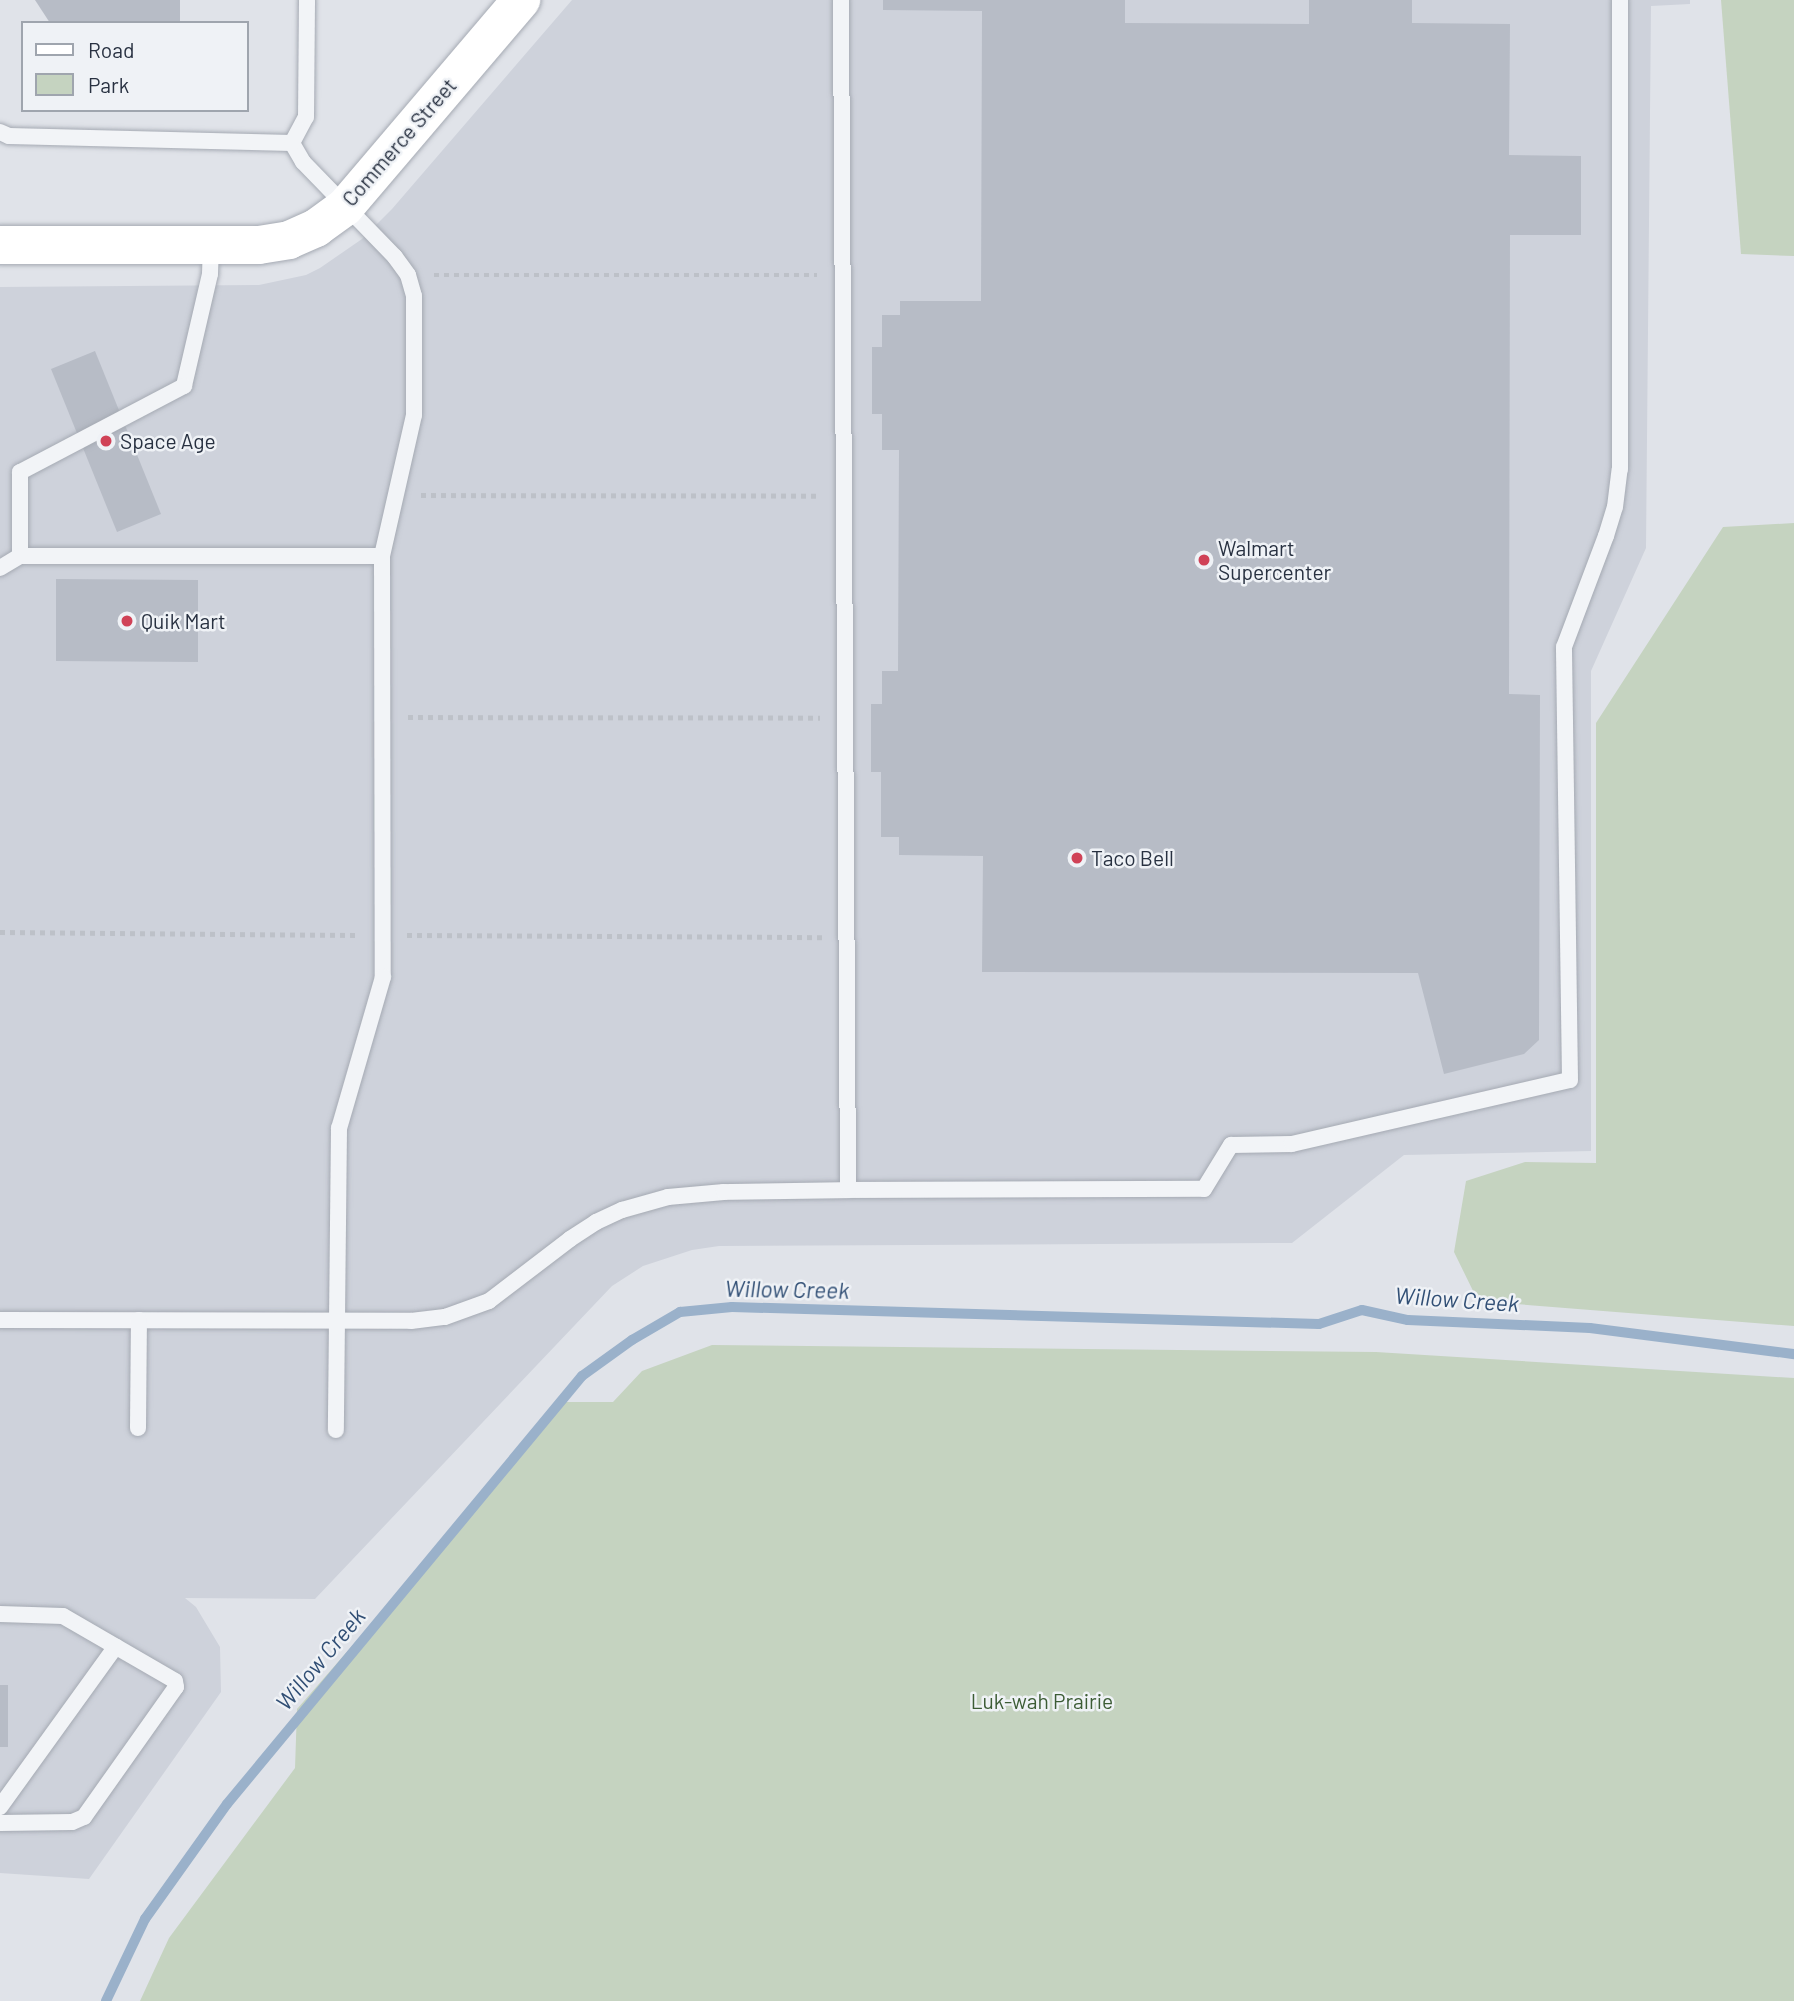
<!DOCTYPE html>
<style>
body{margin:0}
#map{position:relative;width:1794px;height:2001px;overflow:hidden;background:#e0e3e9;font-family:Barlow,sans-serif}
div>[style]{position:absolute}
.built>*{inset:0;background:#ced2db}
.green>*{inset:0;background:#c5d3c0}
.stream>*{height:10px;margin:-5px;padding:0 5px;transform-origin:5px;border-radius:5px;background:#9ab1ca}
.building>*{inset:0;background:#b7bcc6}
.path>*{height:4.5px;margin-top:-2.25px;transform-origin:0;background:repeating-linear-gradient(90deg,#bdc1c8 0 5px,transparent 0 10px)}
.roads{filter:drop-shadow(0 0 2px #a5aab3) drop-shadow(0 0 2px #a5aab3)}
.lane>*{height:16px;margin:-8px;padding:0 8px;transform-origin:8px;border-radius:8px;background:#f2f4f7}
.secondary>*{height:38px;margin:-19px;padding:0 19px;transform-origin:19px;border-radius:19px;background:#fff}
.dots>*{width:19px;height:19px;translate:-50% -50%;box-sizing:border-box;border:4px solid #eff2f6;border-radius:50%}
span{translate:-50% -50%;white-space:nowrap;text-align:center;line-height:1.15;-webkit-text-stroke:5px #eff2f6;paint-order:stroke}
.street-label{font-size:21px;color:#283141}
.poi-label{font-size:21px;color:#283141}
.left{translate:0 -50%;text-align:left}
.park-label{font-size:21px;color:#3c5c35}
.water-label{font-size:23px;color:#314f75;font-style:italic}
.legend{position:absolute;left:21px;top:21px;width:228px;height:91px;box-sizing:border-box;background:#eff2f6;border:2px solid #9fa5ae;margin:0;padding:9px 12px;list-style:none;font-size:21px;color:#283141}
.legend li{display:flex;align-items:center;gap:14px;height:35px}
.legend b{width:35px;border:2px solid #9fa5ae}
</style>
<div id="map">
<div class="built">
<div style="clip-path:polygon(572px 0,1690px 0,1690px 4px,1651px 6px,1646px 548px,1591px 671px,1591px 1151px,1404px 1155px,1292px 1243px,719px 1246px,692px 1250px,643px 1266px,612px 1286px,315px 1599px,185px 1598px,196px 1607px,220px 1647px,221px 1692px,89px 1879px,0 1873px,0 287px,259px 285px,306px 275px,320px 268px,362px 239px,392px 209px)"></div>
</div>
<div class="green">
<div style="clip-path:polygon(1721px 0,1794px 0,1794px 256px,1741px 254px)"></div>
<div style="clip-path:polygon(1794px 523px,1794px 1326px,1478px 1301px,1454px 1252px,1466px 1181px,1525px 1162px,1596px 1163px,1596px 723px,1723px 527px)"></div>
<div style="clip-path:polygon(712px 1345px,1376px 1352px,1794px 1378px,1794px 2001px,140px 2001px,169px 1938px,295px 1768px,297px 1709px,565px 1402px,613px 1402px,642px 1371px)"></div>
</div>
<div class="stream">
<div style="left:106px;top:2001px;width:91px;rotate:-64.6deg"></div>
<div style="left:145px;top:1919px;width:141px;rotate:-54.5deg"></div>
<div style="left:227px;top:1804px;width:556px;rotate:-50.33deg"></div>
<div style="left:582px;top:1376px;width:62px;rotate:-35.8deg"></div>
<div style="left:632px;top:1340px;width:56px;rotate:-30.3deg"></div>
<div style="left:680px;top:1312px;width:52px;rotate:-5.5deg"></div>
<div style="left:732px;top:1307px;width:587px;rotate:1.66deg"></div>
<div style="left:1319px;top:1324px;width:45px;rotate:-18deg"></div>
<div style="left:1362px;top:1310px;width:47px;rotate:12.3deg"></div>
<div style="left:1408px;top:1320px;width:182px;rotate:2.5deg"></div>
<div style="left:1590px;top:1328px;width:206px;rotate:7.3deg"></div>
</div>
<div class="building">
<div style="clip-path:polygon(35px 0,180px 0,180px 23px,50px 23px)"></div>
<div style="clip-path:polygon(883px 0,1125px 0,1125px 23px,1309px 24px,1309px 0,1412px 0,1412px 23px,1510px 24px,1509px 155px,1581px 156px,1581px 235px,1510px 235px,1509px 694px,1540px 695px,1539px 1040px,1524px 1054px,1444px 1074px,1418px 973px,982px 972px,983px 856px,899px 855px,899px 837px,881px 837px,881px 772px,871px 772px,871px 704px,882px 704px,882px 671px,898px 671px,899px 450px,882px 450px,882px 414px,872px 414px,872px 347px,882px 347px,882px 315px,900px 315px,900px 301px,981px 301px,982px 11px,883px 10px)"></div>
<div style="clip-path:polygon(95px 351px,161px 514px,117px 532px,51px 369px)"></div>
<div style="clip-path:polygon(56px 579px,198px 580px,198px 662px,56px 661px)"></div>
<div style="clip-path:polygon(0 1685px,8px 1685px,8px 1747px,0 1747px)"></div>
</div>
<div class="path">
<div style="left:434px;top:275px;width:383px"></div>
<div style="left:421px;top:495px;width:397px;rotate:0.1deg"></div>
<div style="left:408px;top:717px;width:412px;rotate:0.1deg"></div>
<div style="left:0;top:932px;width:356px;rotate:0.5deg"></div>
<div style="left:407px;top:935px;width:415px;rotate:0.3deg"></div>
</div>
<div class="roads">
<div class="lane">
<div style="left:0;top:132px;width:10px;rotate:24deg"></div>
<div style="left:9px;top:136px;width:283px;rotate:1.4deg"></div>
<div style="left:292px;top:143px;width:22px;rotate:60deg"></div>
<div style="left:303px;top:162px;width:132px;rotate:45.9deg"></div>
<div style="left:395px;top:257px;width:22px;rotate:54deg"></div>
<div style="left:408px;top:275px;width:22px;rotate:74deg"></div>
<div style="left:414px;top:296px;width:119px;rotate:90deg"></div>
<div style="left:414px;top:415px;width:145px;rotate:102.8deg"></div>
<div style="left:382px;top:556px;width:421px;rotate:89.9deg"></div>
<div style="left:383px;top:977px;width:157px;rotate:106.2deg"></div>
<div style="left:339px;top:1128px;width:302px;rotate:90.6deg"></div>
<div style="left:292px;top:143px;width:30px;rotate:-62deg"></div>
<div style="left:306px;top:117px;width:117px;rotate:-89.5deg"></div>
<div style="left:211px;top:245px;width:29px;rotate:92deg"></div>
<div style="left:210px;top:274px;width:115px;rotate:103.1deg"></div>
<div style="left:184px;top:386px;width:185px;rotate:152.3deg"></div>
<div style="left:20px;top:472px;width:84px;rotate:90deg"></div>
<div style="left:20px;top:556px;width:362px"></div>
<div style="left:0;top:568px;width:23px;rotate:-31deg"></div>
<div style="left:848px;top:1190px;width:356px;rotate:-0.2deg"></div>
<div style="left:1204px;top:1189px;width:52px;rotate:-58.5deg"></div>
<div style="left:1231px;top:1145px;width:61px;rotate:-0.9deg"></div>
<div style="left:1292px;top:1144px;width:285px;rotate:-13deg"></div>
<div style="left:1570px;top:1080px;width:433px;rotate:-90.8deg"></div>
<div style="left:1564px;top:647px;width:119px;rotate:-69.3deg"></div>
<div style="left:1606px;top:536px;width:30px;rotate:-73deg"></div>
<div style="left:1615px;top:507px;width:38px;rotate:-83deg"></div>
<div style="left:1620px;top:469px;width:469px;rotate:-90deg"></div>
<div style="left:0;top:1320px;width:411px;rotate:0.1deg"></div>
<div style="left:411px;top:1321px;width:34px;rotate:-7deg"></div>
<div style="left:445px;top:1317px;width:47px;rotate:-20deg"></div>
<div style="left:489px;top:1301px;width:102px;rotate:-37.4deg"></div>
<div style="left:570px;top:1239px;width:31px;rotate:-33deg"></div>
<div style="left:596px;top:1222px;width:29px;rotate:-25deg"></div>
<div style="left:622px;top:1210px;width:48px;rotate:-15.8deg"></div>
<div style="left:668px;top:1197px;width:56px;rotate:-5.1deg"></div>
<div style="left:724px;top:1192px;width:124px;rotate:-0.9deg"></div>
<div style="left:848px;top:1190px;width:1190px;rotate:-90.34deg"></div>
<div style="left:138px;top:1428px;width:108px;rotate:-89.5deg"></div>
<div style="left:0;top:1614px;width:63px;rotate:1.8deg"></div>
<div style="left:63px;top:1616px;width:129px;rotate:30.1deg"></div>
<div style="left:175px;top:1681px;width:6px;rotate:81deg"></div>
<div style="left:176px;top:1687px;width:159px;rotate:125.3deg"></div>
<div style="left:84px;top:1817px;width:13px;rotate:157deg"></div>
<div style="left:72px;top:1822px;width:72px;rotate:179.2deg"></div>
<div style="left:0;top:1807px;width:198px;rotate:-54.2deg"></div>
</div>
<div class="secondary">
<div style="left:0;top:245px;width:259px"></div>
<div style="left:259px;top:245px;width:30px;rotate:-9deg"></div>
<div style="left:289px;top:240px;width:30px;rotate:-24deg"></div>
<div style="left:316px;top:228px;width:36px;rotate:-36deg"></div>
<div style="left:345px;top:207px;width:272px;rotate:-49.6deg"></div>
</div>
</div>
<div class="dots">
<div style="left:106px;top:441px;background:#d04257"></div>
<div style="left:1204px;top:560px;background:#d04257"></div>
<div style="left:127px;top:621px;background:#d04257"></div>
<div style="left:1077px;top:858px;background:#d04257"></div>
</div>
<div class="street-label">
<span style="left:399px;top:142px;rotate:-49deg">Commerce Street</span>
</div>
<div class="poi-label">
<span class="left" style="left:120px;top:441px">Space Age</span>
<span class="left" style="left:1218px;top:560px">Walmart<br>Supercenter</span>
<span class="left" style="left:141px;top:621px">Quik Mart</span>
<span class="left" style="left:1091px;top:858px">Taco Bell</span>
</div>
<div class="park-label">
<span style="left:1042px;top:1701px">Luk-wah Prairie</span>
</div>
<div class="water-label">
<span style="left:787px;top:1289px;rotate:1deg">Willow Creek</span>
<span style="left:1457px;top:1299px;rotate:4deg">Willow Creek</span>
<span style="left:320px;top:1659px;rotate:-50deg">Willow Creek</span>
</div>
<ul class="legend">
<li><b style="height:9px;background:#fff"></b>Road</li>
<li><b style="height:19px;background:#c5d3c0"></b>Park</li>
</ul>
</div>
